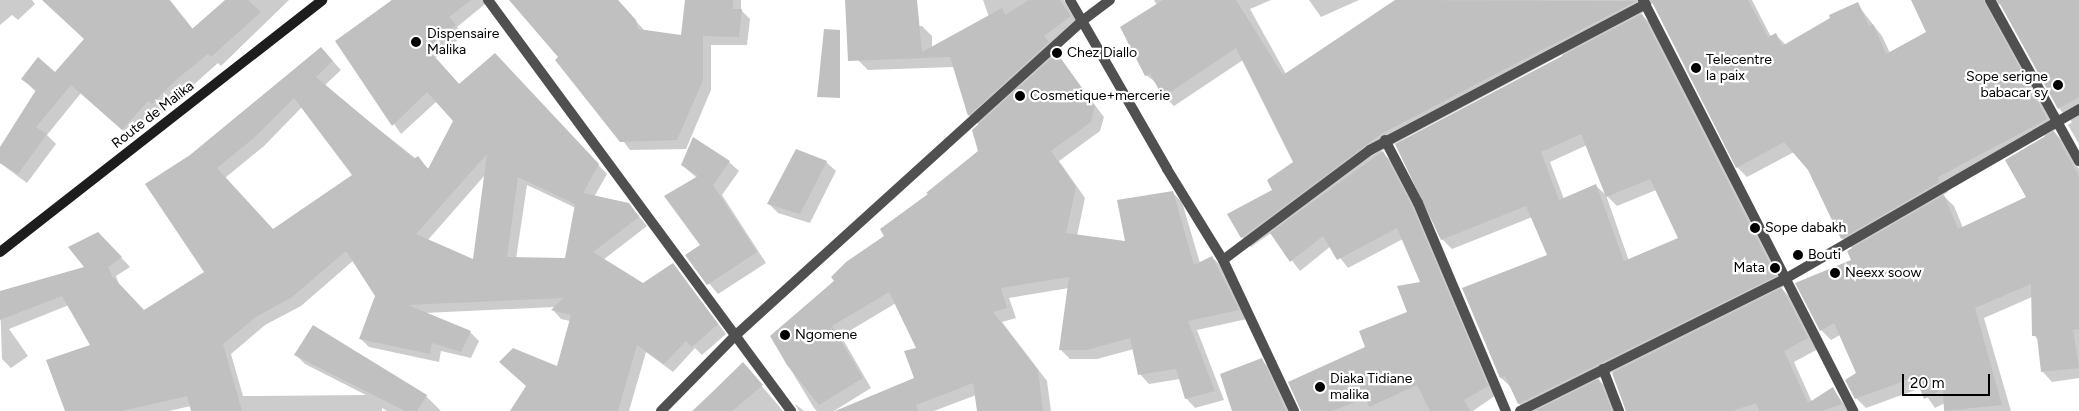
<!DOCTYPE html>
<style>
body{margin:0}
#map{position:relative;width:2079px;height:411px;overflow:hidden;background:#fff;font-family:Figtree,sans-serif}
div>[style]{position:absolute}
.shadow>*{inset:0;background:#0003}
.building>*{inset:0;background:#c0c0c0}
.minor>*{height:10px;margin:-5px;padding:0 5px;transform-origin:5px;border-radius:5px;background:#505050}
.secondary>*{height:10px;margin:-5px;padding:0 5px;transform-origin:5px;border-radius:5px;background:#1d1d1d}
.dots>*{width:14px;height:14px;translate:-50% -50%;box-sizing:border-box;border:2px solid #fff;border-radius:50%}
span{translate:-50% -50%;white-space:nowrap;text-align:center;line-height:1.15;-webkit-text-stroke:4.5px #fff;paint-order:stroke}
.poi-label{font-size:14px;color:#000}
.left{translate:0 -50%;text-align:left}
.right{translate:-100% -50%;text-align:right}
.street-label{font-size:14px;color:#000}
.scale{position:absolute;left:1902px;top:374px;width:88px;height:22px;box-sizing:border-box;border:2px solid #000;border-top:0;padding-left:6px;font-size:15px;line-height:18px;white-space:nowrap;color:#000;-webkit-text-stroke:4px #fff;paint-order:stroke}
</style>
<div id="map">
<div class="shadow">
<div style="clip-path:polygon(0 0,32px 0,35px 4px,18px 20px,12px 15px,0 25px)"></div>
<div style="clip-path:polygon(90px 0,170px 0,193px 29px,227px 0,289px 0,221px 66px,218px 63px,162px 113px,158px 109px,133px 139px,81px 93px,47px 135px,56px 144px,27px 183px,0 163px,0 150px,36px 92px,23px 79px,56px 73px,86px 39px)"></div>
<div style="clip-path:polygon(evenodd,392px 0,490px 0,457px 27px,464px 35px,435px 58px,460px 85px,503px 64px,607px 174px,594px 197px,629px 204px,647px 226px,603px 260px,643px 284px,673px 264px,726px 334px,702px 355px,695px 348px,673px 372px,646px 352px,629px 411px,511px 411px,558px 368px,570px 321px,561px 319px,553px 310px,555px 307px,425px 313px,470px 332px,479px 341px,471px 358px,441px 351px,439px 362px,369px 347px,360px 338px,376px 296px,354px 260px,301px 306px,265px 325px,231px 354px,243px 396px,366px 395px,305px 364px,296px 355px,426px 396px,441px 411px,387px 411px,382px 408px,382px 411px,192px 411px,191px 406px,169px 411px,67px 411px,92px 345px,69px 305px,9px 329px,28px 356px,11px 368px,2px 359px,0 299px,86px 267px,107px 242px,130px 267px,116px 276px,120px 287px,144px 312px,206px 272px,190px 156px,330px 58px,341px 70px,324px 86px,429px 169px,455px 121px,437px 101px,401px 134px,337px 42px,392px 0,302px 107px,354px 176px,273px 230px,225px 178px,264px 146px,302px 107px,392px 0,485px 175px,474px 261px,427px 241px,485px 175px,392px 0,527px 185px,576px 208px,566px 260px,516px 259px,527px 185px)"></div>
<div style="clip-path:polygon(511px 0,617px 0,644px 30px,683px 37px,688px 0,741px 0,741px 10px,750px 19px,747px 45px,711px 45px,711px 90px,686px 149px,630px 150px,560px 57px)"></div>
<div style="clip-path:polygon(865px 0,913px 0,912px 26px,922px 26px,932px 36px,932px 48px,989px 17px,983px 0,1064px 0,1080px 26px,1054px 47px,1056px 55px,1104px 117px,1100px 131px,1059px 161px,1085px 198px,1077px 236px,1126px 242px,1172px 192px,1182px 202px,1200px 263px,1212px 257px,1222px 267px,1247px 319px,1197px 330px,1224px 400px,1195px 408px,1186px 398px,1180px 379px,1149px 384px,1140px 374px,1134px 349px,1097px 359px,1070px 359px,1061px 350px,1069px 288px,1009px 298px,1016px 318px,1002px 322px,1047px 381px,1051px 411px,979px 411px,976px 395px,934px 411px,867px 411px,915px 379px,918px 348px,896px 303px,841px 336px,871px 388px,834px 411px,817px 411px,814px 408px,771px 337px,980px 151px,979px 125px,969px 115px,954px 67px,868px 70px,858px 60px)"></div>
<div style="clip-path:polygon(evenodd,1154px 0,1271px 0,1250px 9px,1286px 74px,1397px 0,1752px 0,1771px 37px,1776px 35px,1786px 45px,1857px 4px,1882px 36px,1890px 53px,1928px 33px,1912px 0,2079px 0,2079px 144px,2068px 125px,2072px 122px,2061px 111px,2000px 4px,1994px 6px,2057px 129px,2053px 131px,2064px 142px,2079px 169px,2079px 378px,2052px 382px,2043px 372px,2038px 340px,2034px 335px,2032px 297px,1984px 318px,2011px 411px,1945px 411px,1945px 403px,1935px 408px,1921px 388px,1866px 408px,1856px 398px,1858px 373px,1840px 335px,1831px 340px,1821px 330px,1853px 260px,1853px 249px,1842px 238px,1809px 169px,1794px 152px,1747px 177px,1737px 167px,1653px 3px,1641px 14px,1652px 25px,1785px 286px,1781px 288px,1793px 300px,1818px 349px,1794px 362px,1812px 402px,1833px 389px,1849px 411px,1626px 411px,1613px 372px,1598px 379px,1610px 391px,1617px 411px,1526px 411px,1519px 404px,1511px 387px,1501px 378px,1463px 289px,1548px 256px,1532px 217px,1452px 249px,1442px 239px,1563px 54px,1381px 151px,1392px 162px,1421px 217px,1496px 395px,1473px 411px,1301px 411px,1409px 313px,1422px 283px,1403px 239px,1348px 268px,1331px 246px,1300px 271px,1271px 233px,1251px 247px,1242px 237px,1295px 162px,1243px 60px,1174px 106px,1164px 96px,1158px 84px,1146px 75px,1157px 5px,1154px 0,2045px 135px,2028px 198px,1963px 228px,1954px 206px,1943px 195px,1948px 192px,1947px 187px,2045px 135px,1154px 0,1587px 145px,1607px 196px,1617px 206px,1656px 190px,1680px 239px,1629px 261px,1606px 195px,1596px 186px,1564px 199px,1550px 162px,1587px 145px)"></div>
<div style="clip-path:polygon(1309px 0,1359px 0,1321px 17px)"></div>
<div style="clip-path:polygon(729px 162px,739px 171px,722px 195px,766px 263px,718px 294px,686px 256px,701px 246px,697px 178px,682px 165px)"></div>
<div style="clip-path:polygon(826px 162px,836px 171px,810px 223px,778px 213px,769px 204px)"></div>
<div style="clip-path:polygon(1261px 360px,1271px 369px,1290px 411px,1234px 411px)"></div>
<div style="clip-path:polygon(743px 364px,783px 411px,692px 411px)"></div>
<div style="clip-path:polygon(795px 404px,804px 411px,799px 411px)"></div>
</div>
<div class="building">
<div style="clip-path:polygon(42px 0,169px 0,192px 29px,225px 0,248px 0,261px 12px,211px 57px,208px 54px,177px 79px,152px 104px,148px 101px,122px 130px,71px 85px,36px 127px,47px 134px,18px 174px,0 163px,0 147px,36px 90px,21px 79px,38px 57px,55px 72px,84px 39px)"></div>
<div style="clip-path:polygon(evenodd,392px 0,471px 0,449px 17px,456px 25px,427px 48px,459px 84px,495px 53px,599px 164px,583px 193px,629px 203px,639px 217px,593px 252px,643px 283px,673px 263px,718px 324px,692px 347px,686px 341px,664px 364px,637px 345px,618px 411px,510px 411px,526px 386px,499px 362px,513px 348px,557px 366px,571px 315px,551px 310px,563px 298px,408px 305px,471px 331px,461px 352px,432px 343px,430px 354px,359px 339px,375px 296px,346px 251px,292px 297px,256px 317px,223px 344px,242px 411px,191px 411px,187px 396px,122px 411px,65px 411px,46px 360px,90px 345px,62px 296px,0 320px,0 291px,84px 267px,68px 247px,98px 232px,122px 257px,108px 267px,112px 276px,144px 310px,204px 272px,145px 184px,190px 155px,321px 47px,333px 61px,316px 77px,414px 159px,418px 156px,428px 169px,453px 121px,427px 92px,392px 126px,335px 41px,392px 0,294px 98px,352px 175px,273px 229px,217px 168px,255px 137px,294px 98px,392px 0,487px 154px,473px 259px,416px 234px,487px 154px,392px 0,518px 177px,575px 204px,565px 258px,507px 257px,518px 177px)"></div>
<div style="clip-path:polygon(509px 0,618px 0,636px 20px,638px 29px,681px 35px,685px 0,733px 0,733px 9px,742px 9px,739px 37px,703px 36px,703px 80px,677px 140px,620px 142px,555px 60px,558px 57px)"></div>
<div style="clip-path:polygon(845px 0,917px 0,922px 52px,1002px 8px,1005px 15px,1029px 0,1060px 0,1071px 16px,1044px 36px,1049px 42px,968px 116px,950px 57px,848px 61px)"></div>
<div style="clip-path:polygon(1163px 0,1236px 0,1283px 75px,1395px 0,1636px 1px,1381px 134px,1241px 238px,1227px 214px,1272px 190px,1267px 180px,1293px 162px,1236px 48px,1163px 97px,1150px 74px,1145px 76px,1120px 27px)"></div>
<div style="clip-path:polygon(1651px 0,1748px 0,1768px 37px,1776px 33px,1782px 46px,1830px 18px,1829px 15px,1858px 2px,1869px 26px,1873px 24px,1886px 54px,1926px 32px,1911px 0,1983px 0,2047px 119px,1938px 177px,1939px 182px,1841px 239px,1808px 170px,1784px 142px,1736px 168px)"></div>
<div style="clip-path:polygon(1998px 0,2079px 0,2079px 97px,2058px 109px)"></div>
<div style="clip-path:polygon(evenodd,1642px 14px,1776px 276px,1518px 404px,1505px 376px,1500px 378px,1462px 288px,1547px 255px,1526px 206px,1441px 240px,1395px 144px,1642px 14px,1581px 134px,1606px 197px,1650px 179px,1678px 238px,1624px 261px,1596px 184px,1559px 200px,1541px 152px,1581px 134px)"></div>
<div style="clip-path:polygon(824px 29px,840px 30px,840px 98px,817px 97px)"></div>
<div style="clip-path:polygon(1057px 53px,1095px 106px,1091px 122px,1051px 151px,1076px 187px,1066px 233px,1125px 241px,1117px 200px,1173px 191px,1194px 265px,1212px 256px,1239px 310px,1188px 321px,1215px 391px,1185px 399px,1176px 369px,1138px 375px,1130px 338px,1087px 350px,1059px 350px,1069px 277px,1001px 288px,1007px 308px,993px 312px,1038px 370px,1043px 411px,977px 411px,973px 383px,916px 405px,918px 411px,835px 411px,914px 378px,904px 351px,916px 348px,889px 292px,832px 326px,863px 378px,819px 405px,787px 365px,770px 336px,834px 281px,831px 277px,846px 262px,884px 236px,880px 229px,928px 194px,926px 193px,978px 151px,972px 130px)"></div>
<div style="clip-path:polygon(2054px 131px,2079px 176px,2079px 329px,2073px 330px,2079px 368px,2041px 372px,2037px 336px,2032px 336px,2031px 284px,1975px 308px,2002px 405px,1944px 411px,1943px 389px,1924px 399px,1915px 377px,1855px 399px,1845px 380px,1856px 373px,1834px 323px,1820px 331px,1795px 283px,1851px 260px,1847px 251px,1944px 195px,1958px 229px,2026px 197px,2005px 160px)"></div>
<div style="clip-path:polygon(693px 137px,730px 161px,713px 185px,757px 252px,707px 285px,685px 255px,700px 245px,664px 196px,698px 176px,681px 165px)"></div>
<div style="clip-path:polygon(796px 149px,827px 161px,800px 214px,767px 204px)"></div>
<div style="clip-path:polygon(1383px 151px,1412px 206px,1488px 386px,1464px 400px,1470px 411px,1430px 411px,1417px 385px,1369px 407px,1366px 398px,1332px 411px,1301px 411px,1288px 382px,1365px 347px,1359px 331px,1407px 312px,1397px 286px,1420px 282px,1397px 228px,1337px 260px,1323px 236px,1290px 262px,1270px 233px)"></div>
<div style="clip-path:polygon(1782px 288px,1808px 338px,1784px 351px,1808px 403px,1833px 387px,1842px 404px,1822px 411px,1759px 411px,1756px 403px,1732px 411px,1626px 411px,1612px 373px)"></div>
<div style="clip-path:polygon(313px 325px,427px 395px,417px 411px,405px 411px,294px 355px)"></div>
<div style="clip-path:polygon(1262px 358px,1286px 411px,1232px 411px,1220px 374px)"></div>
<div style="clip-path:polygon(743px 362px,763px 385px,732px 411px,693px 411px)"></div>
<div style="clip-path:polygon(1599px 379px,1612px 411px,1535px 411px)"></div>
</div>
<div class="minor">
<div style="left:488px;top:0;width:511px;rotate:53.6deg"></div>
<div style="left:1070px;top:0;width:195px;rotate:60.1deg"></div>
<div style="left:1167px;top:169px;width:107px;rotate:58.4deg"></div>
<div style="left:1223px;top:260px;width:167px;rotate:64.8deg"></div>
<div style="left:1643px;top:0;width:462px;rotate:62.9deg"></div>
<div style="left:1990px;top:0;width:184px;rotate:61.1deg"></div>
<div style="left:1385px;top:140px;width:71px;rotate:62.4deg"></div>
<div style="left:1418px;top:203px;width:226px;rotate:67.1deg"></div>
<div style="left:1223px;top:260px;width:184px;rotate:-36.8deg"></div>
<div style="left:1370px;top:150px;width:312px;rotate:-27.9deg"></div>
<div style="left:1603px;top:369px;width:45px;rotate:69.1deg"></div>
<div style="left:661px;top:411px;width:108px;rotate:-45.4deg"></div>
<div style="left:737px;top:334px;width:466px;rotate:-42.2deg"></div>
<div style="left:1082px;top:21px;width:35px;rotate:-37deg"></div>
<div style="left:1520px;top:411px;width:296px;rotate:-26.5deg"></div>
<div style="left:1785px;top:279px;width:340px;rotate:-30deg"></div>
</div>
<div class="secondary">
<div style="left:0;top:252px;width:409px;rotate:-38deg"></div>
</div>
<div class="dots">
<div style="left:416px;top:42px;background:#000"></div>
<div style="left:1057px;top:53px;background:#000"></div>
<div style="left:1696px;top:68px;background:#000"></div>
<div style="left:2058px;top:85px;background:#000"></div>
<div style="left:1020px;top:96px;background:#000"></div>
<div style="left:1755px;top:228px;background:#000"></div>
<div style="left:1798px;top:255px;background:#000"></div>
<div style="left:1775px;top:268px;background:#000"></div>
<div style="left:1835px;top:273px;background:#000"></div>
<div style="left:785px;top:335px;background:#000"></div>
<div style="left:1320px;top:387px;background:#000"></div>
</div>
<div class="poi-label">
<span class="left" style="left:427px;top:42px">Dispensaire<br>Malika</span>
<span class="left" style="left:1067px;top:53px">Chez Diallo</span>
<span class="left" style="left:1706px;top:68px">Telecentre<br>la paix</span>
<span class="right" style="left:2048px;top:85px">Sope serigne<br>babacar sy</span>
<span class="left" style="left:1030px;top:96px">Cosmetique+mercerie</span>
<span class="left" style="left:1765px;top:228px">Sope dabakh</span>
<span class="left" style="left:1808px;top:255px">Bouti</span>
<span class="right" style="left:1765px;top:268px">Mata</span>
<span class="left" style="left:1845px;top:273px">Neexx soow</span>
<span class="left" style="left:795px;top:335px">Ngomene</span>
<span class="left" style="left:1330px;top:387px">Diaka Tidiane<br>malika</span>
</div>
<div class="street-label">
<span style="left:153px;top:115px;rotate:-38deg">Route de Malika</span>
</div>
<div class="scale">20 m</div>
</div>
